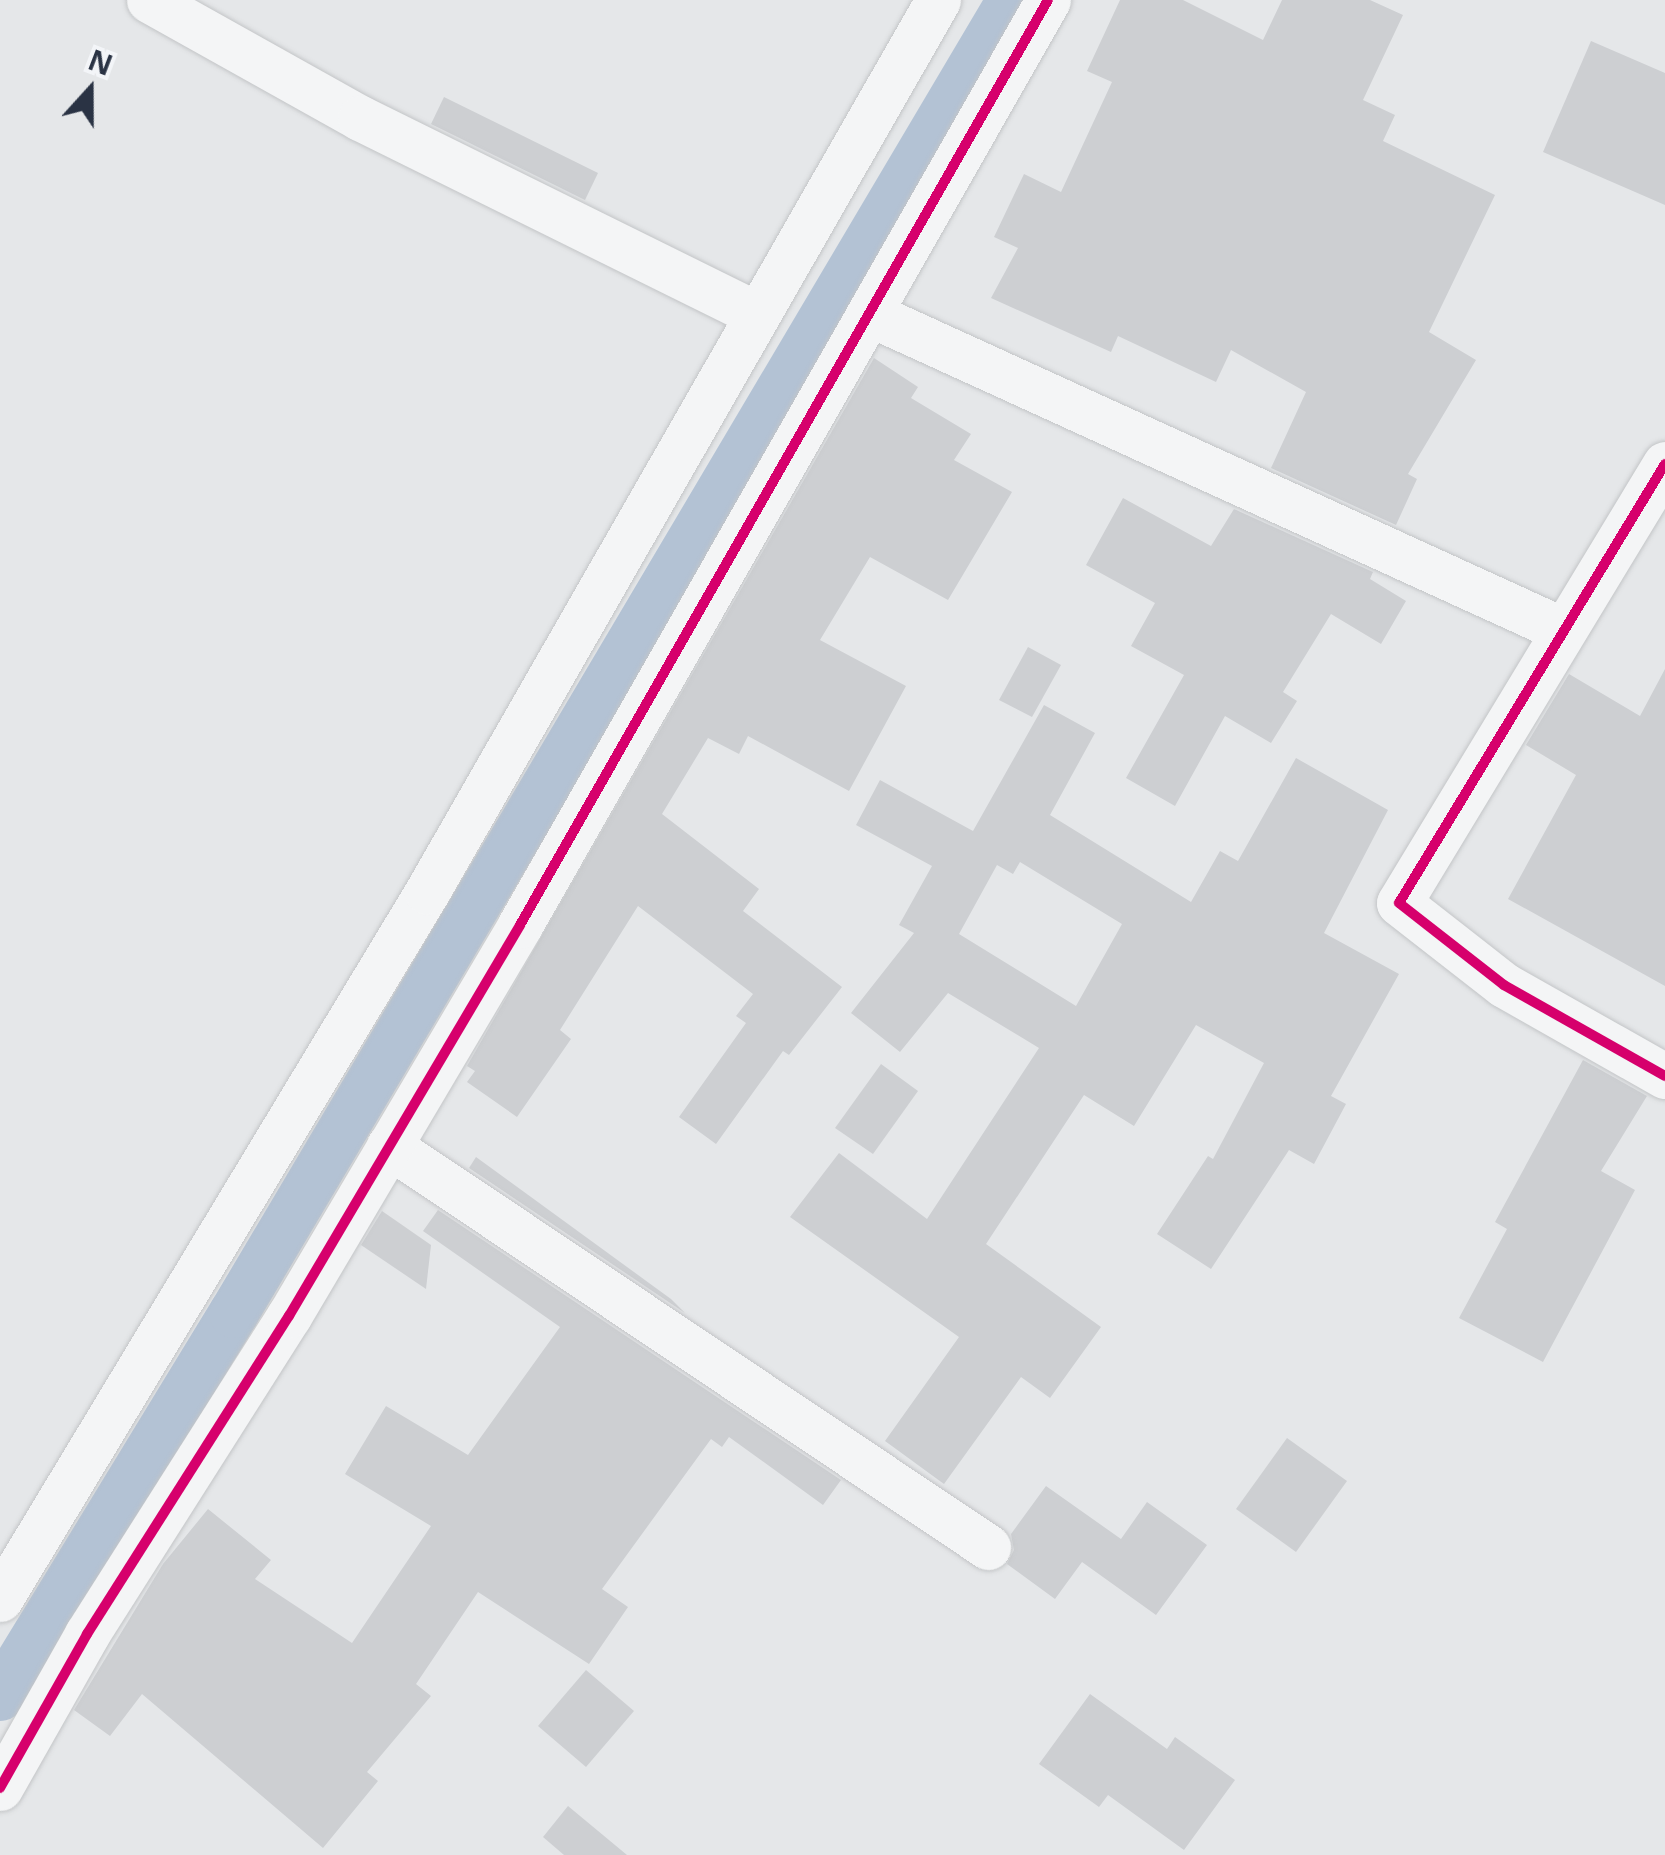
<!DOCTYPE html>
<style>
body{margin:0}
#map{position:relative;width:1665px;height:1855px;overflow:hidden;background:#e5e7e9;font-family:"Open Sans",sans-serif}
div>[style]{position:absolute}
.canal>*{height:50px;margin:-25px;padding:0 25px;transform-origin:25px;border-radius:25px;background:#b3c2d4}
.building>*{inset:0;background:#cdcfd2}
.roads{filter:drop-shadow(0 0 2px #c3c5c7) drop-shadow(0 0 2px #c3c5c7)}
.street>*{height:45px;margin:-22.5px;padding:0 22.5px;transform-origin:22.5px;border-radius:22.5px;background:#f4f5f6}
.cycleway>*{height:10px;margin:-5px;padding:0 5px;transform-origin:5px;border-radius:5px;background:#d6006c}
span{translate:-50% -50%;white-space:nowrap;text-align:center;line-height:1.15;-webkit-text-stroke:8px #f3f5f8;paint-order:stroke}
.north{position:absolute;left:40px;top:40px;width:100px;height:100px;-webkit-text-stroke:8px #f3f5f8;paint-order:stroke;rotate:21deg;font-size:28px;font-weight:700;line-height:40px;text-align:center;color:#2a3344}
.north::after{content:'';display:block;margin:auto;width:35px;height:45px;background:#2a3344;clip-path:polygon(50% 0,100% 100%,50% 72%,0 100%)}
</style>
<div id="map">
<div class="canal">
<div style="left:0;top:1696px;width:449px;rotate:-58.6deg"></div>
<div style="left:234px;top:1313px;width:1526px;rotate:-59.35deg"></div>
</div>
<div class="building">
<div style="clip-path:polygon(1120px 0,1183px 0,1263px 40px,1282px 0,1370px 0,1403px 15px,1363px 100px,1395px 115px,1383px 141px,1495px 195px,1429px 332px,1476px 360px,1408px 474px,1417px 479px,1396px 525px,1271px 468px,1306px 392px,1231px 350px,1216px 382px,1118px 336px,1111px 352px,991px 298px,1018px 248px,994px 237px,1024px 174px,1061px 192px,1112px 82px,1087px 71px)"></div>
<div style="clip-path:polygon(1591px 41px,1665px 73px,1665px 205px,1543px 152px)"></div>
<div style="clip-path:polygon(444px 97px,598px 173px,585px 200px,431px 124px)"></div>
<div style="clip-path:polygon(874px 358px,918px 387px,911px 398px,971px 434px,954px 460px,1012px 492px,948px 600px,870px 557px,820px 640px,906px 686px,849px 791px,748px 736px,739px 754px,708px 738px,662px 814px,759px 889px,743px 911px,842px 987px,789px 1055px,783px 1051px,716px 1144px,679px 1117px,746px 1023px,736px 1016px,753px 994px,638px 906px,560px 1030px,571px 1039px,517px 1117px,467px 1082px,475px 1071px,467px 1066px)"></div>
<div style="clip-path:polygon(1123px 498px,1211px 546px,1234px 509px,1373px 572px,1370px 579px,1406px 601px,1381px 644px,1331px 614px,1283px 692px,1297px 701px,1271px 743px,1225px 716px,1175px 806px,1126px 778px,1184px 675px,1131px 646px,1155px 603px,1086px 565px)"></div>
<div style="clip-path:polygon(1028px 647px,1061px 665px,1032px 717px,999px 700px)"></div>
<div style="clip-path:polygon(1665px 669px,1665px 986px,1508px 899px,1576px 775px,1526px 745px,1569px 674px,1640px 716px)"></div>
<div style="clip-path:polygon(evenodd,1044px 705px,1095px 733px,1050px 815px,1191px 902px,1220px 851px,1238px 861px,1296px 758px,1388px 810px,1324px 933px,1399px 974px,1331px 1096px,1346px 1104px,1314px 1164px,1289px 1150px,1211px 1269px,1157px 1234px,1208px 1156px,1213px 1159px,1264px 1063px,1196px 1025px,1134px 1126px,1084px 1095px,986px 1244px,1101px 1327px,1050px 1398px,1021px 1377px,944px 1484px,885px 1441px,959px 1337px,790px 1217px,839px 1153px,927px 1219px,1039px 1048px,948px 993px,900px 1052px,851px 1013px,914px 933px,899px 925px,932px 866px,856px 825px,880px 780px,973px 831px,1044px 705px,1020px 862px,1122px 924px,1076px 1006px,959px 934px,997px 865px,1013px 874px,1020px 862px)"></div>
<div style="clip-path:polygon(1583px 1060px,1647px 1096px,1601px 1171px,1635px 1190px,1543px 1362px,1459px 1318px,1507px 1229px,1495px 1222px)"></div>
<div style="clip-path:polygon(881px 1064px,918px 1091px,873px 1154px,835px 1128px)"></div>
<div style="clip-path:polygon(476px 1157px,671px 1299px,685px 1313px,469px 1168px)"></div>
<div style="clip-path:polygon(438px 1210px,841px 1480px,823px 1505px,729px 1437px,722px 1447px,711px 1439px,602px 1589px,628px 1607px,589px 1664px,478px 1592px,416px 1684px,431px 1696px,367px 1772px,378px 1781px,323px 1848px,142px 1694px,110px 1736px,74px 1710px,163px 1564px,208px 1509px,271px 1560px,255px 1579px,352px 1643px,431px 1526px,345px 1474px,386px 1406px,468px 1455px,560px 1327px,423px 1231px)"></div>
<div style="clip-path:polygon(382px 1211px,431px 1245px,426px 1289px,361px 1245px)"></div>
<div style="clip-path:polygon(1287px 1438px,1347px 1481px,1296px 1552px,1236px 1509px)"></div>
<div style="clip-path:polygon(1046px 1486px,1121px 1539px,1147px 1502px,1207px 1545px,1156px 1615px,1082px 1562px,1055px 1599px,1007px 1564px,1014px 1550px,1011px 1534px)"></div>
<div style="clip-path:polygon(586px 1670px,634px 1711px,586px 1767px,538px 1726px)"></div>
<div style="clip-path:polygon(1090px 1694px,1167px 1749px,1175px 1737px,1235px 1780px,1184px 1850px,1108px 1795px,1099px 1807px,1039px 1764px)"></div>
<div style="clip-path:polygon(568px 1806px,627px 1855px,564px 1855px,543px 1837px)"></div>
</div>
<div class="roads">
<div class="street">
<div style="left:149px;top:0;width:242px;rotate:29.2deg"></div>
<div style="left:360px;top:118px;width:443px;rotate:26.3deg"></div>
<div style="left:870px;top:314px;width:762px;rotate:24.51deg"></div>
<div style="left:1665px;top:464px;width:513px;rotate:121.21deg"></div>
<div style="left:1399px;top:903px;width:133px;rotate:38deg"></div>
<div style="left:1504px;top:985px;width:185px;rotate:29.5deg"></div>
<div style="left:389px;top:1146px;width:721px;rotate:33.8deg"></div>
<div style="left:0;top:1599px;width:826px;rotate:-58.87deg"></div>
<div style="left:427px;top:892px;width:1028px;rotate:-60.19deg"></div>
<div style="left:0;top:1788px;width:177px;rotate:-60.5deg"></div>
<div style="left:87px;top:1634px;width:377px;rotate:-57.6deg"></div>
<div style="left:289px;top:1316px;width:454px;rotate:-59.4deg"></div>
<div style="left:520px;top:925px;width:1065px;rotate:-60.28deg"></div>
</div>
</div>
<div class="cycleway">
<div style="left:1665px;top:464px;width:513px;rotate:121.21deg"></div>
<div style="left:1399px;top:903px;width:133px;rotate:38deg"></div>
<div style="left:1504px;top:985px;width:185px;rotate:29.5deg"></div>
<div style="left:0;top:1788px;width:177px;rotate:-60.5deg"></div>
<div style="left:87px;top:1634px;width:377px;rotate:-57.6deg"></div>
<div style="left:289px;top:1316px;width:454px;rotate:-59.4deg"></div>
<div style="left:520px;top:925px;width:1065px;rotate:-60.28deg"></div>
</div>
<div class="north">N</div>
</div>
